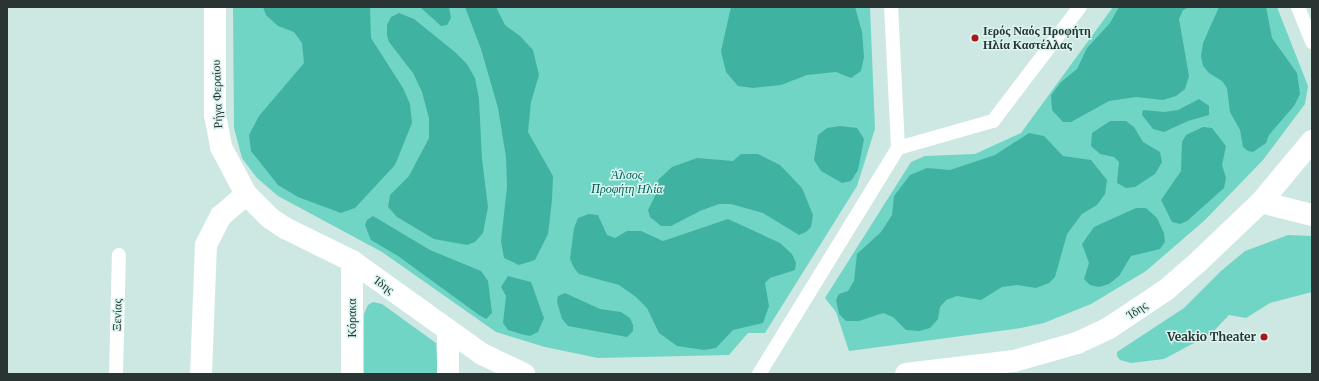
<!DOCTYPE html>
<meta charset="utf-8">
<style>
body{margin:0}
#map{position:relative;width:1319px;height:381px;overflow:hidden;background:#cde8e2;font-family:Merriweather,serif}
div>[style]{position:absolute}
.green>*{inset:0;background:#71d5c5}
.forest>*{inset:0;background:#40b2a2}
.lane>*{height:14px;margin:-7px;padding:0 7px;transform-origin:7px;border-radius:7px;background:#fff}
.street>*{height:22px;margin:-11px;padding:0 11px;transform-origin:11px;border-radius:11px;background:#fff}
.dots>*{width:11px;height:11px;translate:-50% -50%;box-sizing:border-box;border:2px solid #daf5f0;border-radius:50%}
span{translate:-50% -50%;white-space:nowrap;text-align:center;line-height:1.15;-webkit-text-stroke:3px #daf5f0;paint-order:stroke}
.poi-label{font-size:12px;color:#2a3533;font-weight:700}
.left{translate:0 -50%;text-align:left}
.right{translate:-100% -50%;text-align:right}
.street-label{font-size:12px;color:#2a3533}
.park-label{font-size:12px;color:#016459;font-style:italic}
.frame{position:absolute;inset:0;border:8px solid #2a3533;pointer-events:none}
</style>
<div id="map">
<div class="green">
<div style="clip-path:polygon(233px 7px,870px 7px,875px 129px,857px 186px,765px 333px,748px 333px,729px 355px,598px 358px,545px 347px,496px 332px,382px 252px,278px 196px,257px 178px,242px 158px,234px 128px)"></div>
<div style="clip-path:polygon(1113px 7px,1277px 7px,1308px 86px,1305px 104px,1263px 160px,1205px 220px,1146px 271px,1091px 304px,1044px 323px,1021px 328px,849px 351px,836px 312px,825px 298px,911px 162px,925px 156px,975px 154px,1021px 133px)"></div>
<div style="clip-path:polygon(1288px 235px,1312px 236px,1312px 292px,1270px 303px,1246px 318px,1229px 315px,1211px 334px,1164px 359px,1131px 363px,1120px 360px,1117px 356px,1117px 352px,1184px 308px,1221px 271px,1245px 251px)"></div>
<div style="clip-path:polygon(373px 302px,382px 304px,436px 343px,438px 374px,364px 374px,364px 314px,368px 305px)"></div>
</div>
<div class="forest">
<div style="clip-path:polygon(263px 7px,370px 7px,371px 38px,403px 88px,410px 104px,412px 123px,395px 165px,355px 208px,341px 213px,298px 197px,278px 185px,251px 151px,249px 135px,259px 116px,304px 63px,302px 43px,294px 32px,278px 26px,266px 15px)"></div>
<div style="clip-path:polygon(420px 7px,449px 7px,451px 18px,447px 25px,441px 26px)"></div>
<div style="clip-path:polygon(465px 7px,496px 7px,505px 25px,520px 36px,533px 50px,539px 75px,531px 102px,528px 132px,553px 176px,552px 200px,548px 234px,535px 260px,519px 265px,504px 258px,501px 241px,507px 187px,506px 157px,498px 108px,481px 49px)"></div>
<div style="clip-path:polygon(731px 7px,855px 7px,862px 32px,864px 57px,861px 71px,851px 78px,836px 72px,807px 75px,781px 85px,753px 88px,738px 86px,726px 72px,721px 51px)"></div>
<div style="clip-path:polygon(1119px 7px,1189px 7px,1183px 10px,1179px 19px,1189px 76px,1185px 89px,1176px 96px,1163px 100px,1136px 97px,1109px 101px,1071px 122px,1063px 122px,1052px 110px,1051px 95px,1061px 82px,1077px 69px,1087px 48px,1110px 23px)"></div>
<div style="clip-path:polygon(1219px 7px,1266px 7px,1272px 38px,1297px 73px,1300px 94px,1294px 106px,1269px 135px,1266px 143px,1253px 152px,1248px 151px,1243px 147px,1240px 130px,1230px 112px,1227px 88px,1222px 81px,1209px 73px,1203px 66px,1201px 56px,1203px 43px)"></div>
<div style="clip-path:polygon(399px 13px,414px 19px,455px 52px,467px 64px,475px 78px,479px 99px,482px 159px,488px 207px,483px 233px,475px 242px,467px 245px,434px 239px,397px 217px,388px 207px,390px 195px,409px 176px,429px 138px,429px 118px,422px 92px,413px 73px,389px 42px,387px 35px,387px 25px,391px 17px)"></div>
<div style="clip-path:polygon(1199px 99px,1209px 106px,1209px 115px,1188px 121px,1164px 132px,1153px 129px,1142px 115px,1143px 110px,1164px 112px,1178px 110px)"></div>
<div style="clip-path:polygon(1110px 121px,1126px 121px,1134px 127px,1143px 142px,1160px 152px,1162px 162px,1155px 174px,1135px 187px,1126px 188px,1117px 183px,1119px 162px,1114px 157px,1100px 154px,1091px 146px,1092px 133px)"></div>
<div style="clip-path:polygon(840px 126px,857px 128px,864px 139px,858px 170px,851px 181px,842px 183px,821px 171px,814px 160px,818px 135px,827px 128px)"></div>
<div style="clip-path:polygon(1203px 127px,1212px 128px,1226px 146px,1222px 165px,1226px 178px,1224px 188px,1187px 221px,1180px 224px,1172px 222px,1161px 200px,1181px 171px,1182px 142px,1186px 135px)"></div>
<div style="clip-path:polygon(1029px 133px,1044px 136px,1063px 156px,1091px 160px,1107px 180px,1105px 194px,1097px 205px,1082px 214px,1067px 234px,1055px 277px,1049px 283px,1036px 288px,1017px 285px,1002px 287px,981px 300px,957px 296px,946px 300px,940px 307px,938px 319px,930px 328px,919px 331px,906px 330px,893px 317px,883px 313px,859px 321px,846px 321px,839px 314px,836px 300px,839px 294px,848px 291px,854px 281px,857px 254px,881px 232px,892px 215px,894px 196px,910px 175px,927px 168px,950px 170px,995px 155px)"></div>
<div style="clip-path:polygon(741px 154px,758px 154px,780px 165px,802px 188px,813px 215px,811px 227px,806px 232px,799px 235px,763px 213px,731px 204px,719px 204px,700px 211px,671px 226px,661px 226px,650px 217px,648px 210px,656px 194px,658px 180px,672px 167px,697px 158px,733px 161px)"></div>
<div style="clip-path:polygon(1136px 208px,1146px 208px,1157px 218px,1164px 233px,1165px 242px,1160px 249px,1131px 256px,1119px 276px,1109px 284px,1099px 287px,1090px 285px,1084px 279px,1089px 263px,1082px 244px,1094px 227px)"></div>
<div style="clip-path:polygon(589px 214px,598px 215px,607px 235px,615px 238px,627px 231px,641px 231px,663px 241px,728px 219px,780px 243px,792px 254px,796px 263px,795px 270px,770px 278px,765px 283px,769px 306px,763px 323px,733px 330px,716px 348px,704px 350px,677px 346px,659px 333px,647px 308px,636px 297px,619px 285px,579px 274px,574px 268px,570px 259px,574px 228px,578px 218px)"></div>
<div style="clip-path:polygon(373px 216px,430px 250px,481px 271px,488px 281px,492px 313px,486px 319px,479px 315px,398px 256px,371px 240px,365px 225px,367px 220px)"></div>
<div style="clip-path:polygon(508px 276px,531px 282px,544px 318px,538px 332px,530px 336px,521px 334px,508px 330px,503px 323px,506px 296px,501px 287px)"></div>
<div style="clip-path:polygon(565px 293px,600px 309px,621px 312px,630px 318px,633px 325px,633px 331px,627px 337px,568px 326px,562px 319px,557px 302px,558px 296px)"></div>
</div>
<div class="lane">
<div style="left:1298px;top:7px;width:38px;rotate:68deg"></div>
<div style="left:898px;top:148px;width:99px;rotate:-15.9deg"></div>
<div style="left:993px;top:121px;width:143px;rotate:-52.7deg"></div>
<div style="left:116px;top:374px;width:119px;rotate:-88.6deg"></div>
<div style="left:759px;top:374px;width:265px;rotate:-58.4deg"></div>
<div style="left:898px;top:148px;width:141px;rotate:-92.8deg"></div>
</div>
<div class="street">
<div style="left:215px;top:7px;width:108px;rotate:90deg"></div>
<div style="left:215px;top:115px;width:33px;rotate:79deg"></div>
<div style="left:221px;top:147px;width:53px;rotate:62deg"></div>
<div style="left:246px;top:194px;width:34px;rotate:45deg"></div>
<div style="left:270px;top:218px;width:18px;rotate:34deg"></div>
<div style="left:285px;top:228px;width:75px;rotate:26.2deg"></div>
<div style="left:352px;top:261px;width:160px;rotate:35.6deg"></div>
<div style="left:482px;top:354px;width:47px;rotate:25.5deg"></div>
<div style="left:1261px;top:202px;width:53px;rotate:14.3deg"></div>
<div style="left:448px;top:332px;width:42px;rotate:90deg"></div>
<div style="left:201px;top:374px;width:129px;rotate:-87.8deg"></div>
<div style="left:206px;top:245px;width:33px;rotate:-63deg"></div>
<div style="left:221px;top:216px;width:33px;rotate:-41deg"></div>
<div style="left:352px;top:374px;width:113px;rotate:-90deg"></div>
<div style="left:906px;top:374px;width:109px;rotate:-6.9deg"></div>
<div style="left:1014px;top:361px;width:66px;rotate:-15.9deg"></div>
<div style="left:1077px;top:343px;width:35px;rotate:-25deg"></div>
<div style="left:1109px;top:328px;width:69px;rotate:-33.7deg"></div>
<div style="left:1166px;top:290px;width:41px;rotate:-41.1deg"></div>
<div style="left:1197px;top:263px;width:88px;rotate:-43.6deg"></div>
<div style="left:1261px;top:202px;width:80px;rotate:-50.1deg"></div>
</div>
<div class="dots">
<div style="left:975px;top:38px;background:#aa171a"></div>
<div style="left:1264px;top:337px;background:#aa171a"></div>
</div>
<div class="poi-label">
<span class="left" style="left:983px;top:38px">Ιερός Ναός Προφήτη<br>Ηλία Καστέλλας</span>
<span class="right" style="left:1256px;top:337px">Veakio Theater</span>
</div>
<div class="street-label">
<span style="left:217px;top:94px;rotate:-92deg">Ρήγα Φεραίου</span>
<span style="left:384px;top:285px;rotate:36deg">Ίδης</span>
<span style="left:1137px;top:310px;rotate:-34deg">Ίδης</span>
<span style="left:117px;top:315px;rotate:-89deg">Ξενίας</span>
<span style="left:352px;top:318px;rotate:-90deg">Κόρακα</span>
</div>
<div class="park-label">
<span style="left:627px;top:182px">Άλσος<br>Προφήτη Ηλία</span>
</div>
<div class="frame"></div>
</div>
